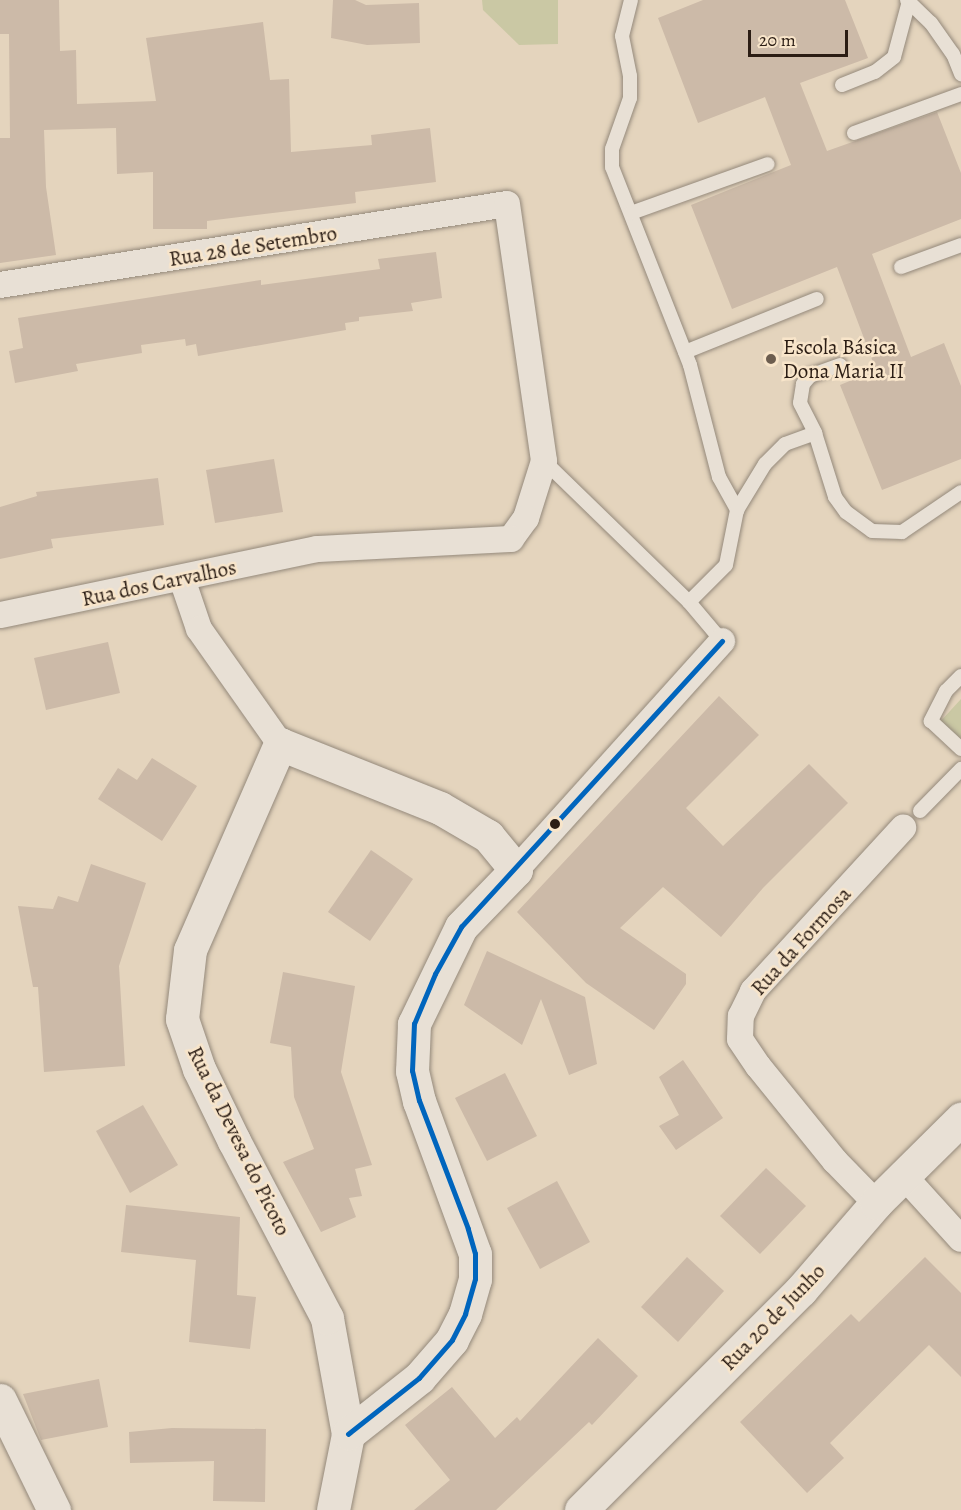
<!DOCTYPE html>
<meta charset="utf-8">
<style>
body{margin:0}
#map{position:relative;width:961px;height:1510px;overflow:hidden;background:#e4d4bd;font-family:Alegreya,serif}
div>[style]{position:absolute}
.green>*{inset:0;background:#cac8a4}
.building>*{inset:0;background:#ccbaa8}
.roads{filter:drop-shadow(0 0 2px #94897b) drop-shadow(0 0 2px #94897b)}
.lane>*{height:14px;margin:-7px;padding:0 7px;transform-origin:7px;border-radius:7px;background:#e8e0d5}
.street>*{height:26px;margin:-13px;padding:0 13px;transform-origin:13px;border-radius:13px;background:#e8e0d5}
.secondary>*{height:33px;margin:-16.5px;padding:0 16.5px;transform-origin:16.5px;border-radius:16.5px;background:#e8e0d5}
.bus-1>*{height:4.5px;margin:-2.25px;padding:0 2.25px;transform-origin:2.25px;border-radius:2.25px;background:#0065bd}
.dots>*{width:16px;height:16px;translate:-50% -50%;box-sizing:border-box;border:3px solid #f8e5ca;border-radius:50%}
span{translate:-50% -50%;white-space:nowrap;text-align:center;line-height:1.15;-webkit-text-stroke:5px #f8e5ca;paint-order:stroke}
.street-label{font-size:21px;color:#2b1d14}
.poi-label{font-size:21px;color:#2b1d14}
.left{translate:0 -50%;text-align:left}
.scale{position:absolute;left:748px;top:30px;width:100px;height:27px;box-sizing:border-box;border:3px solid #2b1d14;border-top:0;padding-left:8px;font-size:18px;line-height:21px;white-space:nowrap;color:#2b1d14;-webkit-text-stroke:4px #f8e5ca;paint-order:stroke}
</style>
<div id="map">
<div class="green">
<div style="clip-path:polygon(482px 0,558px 0,558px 44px,519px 45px,483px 10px)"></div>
<div style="clip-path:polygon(961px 699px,961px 743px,939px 723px)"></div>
</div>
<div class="building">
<div style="clip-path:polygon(0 0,59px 0,60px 51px,76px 50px,77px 104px,156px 101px,146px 38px,263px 22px,270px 80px,289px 79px,291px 152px,372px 145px,371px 135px,430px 128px,436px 182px,355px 192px,356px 203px,207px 221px,207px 229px,153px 229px,153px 172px,117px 174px,116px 128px,44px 130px,46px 187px,56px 255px,0 263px,0 138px,10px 138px,9px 34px,0 34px)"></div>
<div style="clip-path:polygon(333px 0,355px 0,366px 5px,419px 3px,420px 43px,367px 45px,331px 38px)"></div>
<div style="clip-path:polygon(703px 0,845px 0,868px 58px,800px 83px,827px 151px,937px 112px,961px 173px,961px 219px,872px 254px,911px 357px,944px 343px,961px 386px,961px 459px,882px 490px,840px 385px,876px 370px,837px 267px,732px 309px,691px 205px,791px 165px,765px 97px,698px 123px,658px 18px)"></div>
<div style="clip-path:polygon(436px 252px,442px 298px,411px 303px,413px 311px,359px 317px,359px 321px,345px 323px,346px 330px,198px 356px,196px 344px,186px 346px,185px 339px,141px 345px,142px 353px,76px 364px,78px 371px,15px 383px,9px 351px,23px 348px,18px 318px,261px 280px,261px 285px,380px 269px,378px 259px)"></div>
<div style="clip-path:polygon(274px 459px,283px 512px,215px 523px,206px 470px)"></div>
<div style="clip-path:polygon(158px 478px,164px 525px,51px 539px,53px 548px,0 559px,0 507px,37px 496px,36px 492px)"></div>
<div style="clip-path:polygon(108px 642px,120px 693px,46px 710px,34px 658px)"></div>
<div style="clip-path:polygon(719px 696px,759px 735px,686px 808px,723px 846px,809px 764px,848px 803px,763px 888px,721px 937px,663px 887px,620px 928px,686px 974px,686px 984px,654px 1030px,586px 983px,517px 912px)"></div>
<div style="clip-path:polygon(152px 758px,197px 786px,162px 841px,98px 799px,118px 768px,137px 780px)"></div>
<div style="clip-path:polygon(371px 850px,413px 879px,370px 941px,328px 912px)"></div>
<div style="clip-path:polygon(91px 864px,146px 883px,119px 966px,125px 1066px,44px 1072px,38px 987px,33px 987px,18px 906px,53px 909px,58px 896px,78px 902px)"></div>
<div style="clip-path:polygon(487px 951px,585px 997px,597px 1064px,569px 1075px,541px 999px,522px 1045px,464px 1005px)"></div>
<div style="clip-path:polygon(283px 972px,355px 986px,341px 1072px,372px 1165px,355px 1169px,362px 1196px,349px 1198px,356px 1217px,321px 1232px,283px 1162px,314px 1149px,294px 1097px,291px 1047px,270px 1043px)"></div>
<div style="clip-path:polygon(683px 1060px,723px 1118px,676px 1150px,659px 1126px,679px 1115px,659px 1077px)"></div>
<div style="clip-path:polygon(505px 1073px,537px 1136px,487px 1161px,455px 1098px)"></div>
<div style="clip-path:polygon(143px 1105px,178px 1165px,130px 1193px,96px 1131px)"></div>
<div style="clip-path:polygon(766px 1168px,806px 1206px,760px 1254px,720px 1216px)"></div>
<div style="clip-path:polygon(557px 1181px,590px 1242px,540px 1269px,507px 1208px)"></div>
<div style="clip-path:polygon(126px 1205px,240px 1217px,237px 1295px,256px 1297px,250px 1349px,189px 1342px,196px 1260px,121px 1252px)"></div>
<div style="clip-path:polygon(687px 1257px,724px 1291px,678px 1342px,641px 1307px)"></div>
<div style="clip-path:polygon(925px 1257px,961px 1293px,961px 1377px,929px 1345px,830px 1443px,844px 1458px,807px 1493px,740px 1422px,851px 1314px,859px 1322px)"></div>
<div style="clip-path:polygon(598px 1338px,638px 1376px,592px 1425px,589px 1422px,496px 1510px,414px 1510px,450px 1480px,405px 1425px,452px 1387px,495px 1438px,517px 1417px,520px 1421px)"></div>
<div style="clip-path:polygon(99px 1379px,108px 1427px,41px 1440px,23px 1394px)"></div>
<div style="clip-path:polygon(172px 1428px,266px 1429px,265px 1502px,213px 1501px,214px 1461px,130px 1463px,129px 1432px)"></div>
</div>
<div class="roads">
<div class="lane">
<div style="left:631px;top:0;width:37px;rotate:104deg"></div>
<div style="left:622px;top:36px;width:41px;rotate:78.7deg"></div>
<div style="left:630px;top:76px;width:22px;rotate:90deg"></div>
<div style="left:630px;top:98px;width:54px;rotate:109.4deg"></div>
<div style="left:612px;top:149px;width:18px;rotate:90deg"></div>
<div style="left:612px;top:167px;width:213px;rotate:68.5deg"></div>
<div style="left:690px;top:365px;width:116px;rotate:75.5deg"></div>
<div style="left:719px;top:477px;width:38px;rotate:61deg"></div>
<div style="left:907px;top:0;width:33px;rotate:44deg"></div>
<div style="left:931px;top:23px;width:38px;rotate:55deg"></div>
<div style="left:953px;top:54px;width:22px;rotate:68deg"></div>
<div style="left:842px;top:85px;width:35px;rotate:-22deg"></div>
<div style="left:875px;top:72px;width:24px;rotate:-38deg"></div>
<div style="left:894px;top:57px;width:58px;rotate:-75deg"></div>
<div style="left:854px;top:133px;width:114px;rotate:-20deg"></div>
<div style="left:631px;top:213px;width:145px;rotate:-19.7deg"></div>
<div style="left:901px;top:267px;width:64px;rotate:-20.1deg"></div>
<div style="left:685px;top:352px;width:142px;rotate:-21.9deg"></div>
<div style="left:840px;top:365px;width:32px;rotate:160deg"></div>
<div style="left:810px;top:376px;width:11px;rotate:131deg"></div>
<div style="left:803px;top:384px;width:19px;rotate:99deg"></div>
<div style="left:800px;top:403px;width:34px;rotate:63deg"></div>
<div style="left:815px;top:433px;width:67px;rotate:72.6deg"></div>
<div style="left:835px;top:497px;width:19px;rotate:54deg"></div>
<div style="left:846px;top:512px;width:32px;rotate:36deg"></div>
<div style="left:872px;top:531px;width:30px;rotate:2deg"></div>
<div style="left:902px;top:532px;width:71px;rotate:-34.1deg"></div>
<div style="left:544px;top:461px;width:202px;rotate:44.2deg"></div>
<div style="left:689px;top:602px;width:51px;rotate:49.8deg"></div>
<div style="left:689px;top:602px;width:52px;rotate:-45deg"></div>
<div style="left:726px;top:565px;width:56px;rotate:-78.7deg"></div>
<div style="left:737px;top:510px;width:54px;rotate:-58.7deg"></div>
<div style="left:765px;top:464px;width:28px;rotate:-45deg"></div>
<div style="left:785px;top:444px;width:32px;rotate:-20deg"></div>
<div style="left:961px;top:676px;width:21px;rotate:135deg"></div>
<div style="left:946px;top:691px;width:34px;rotate:117deg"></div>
<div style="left:931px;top:721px;width:41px;rotate:43deg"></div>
<div style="left:920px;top:811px;width:59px;rotate:-45.7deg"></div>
</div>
<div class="street">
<div style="left:0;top:285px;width:513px;rotate:-9.08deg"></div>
<div style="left:507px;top:204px;width:260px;rotate:81.8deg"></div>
<div style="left:544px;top:461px;width:60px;rotate:107.5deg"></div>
<div style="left:526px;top:518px;width:26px;rotate:126deg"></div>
<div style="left:511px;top:539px;width:194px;rotate:177deg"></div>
<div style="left:317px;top:549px;width:323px;rotate:168.2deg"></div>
<div style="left:182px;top:579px;width:53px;rotate:71.2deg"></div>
<div style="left:199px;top:629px;width:141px;rotate:54.8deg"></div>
<div style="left:516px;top:870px;width:308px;rotate:-48deg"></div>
<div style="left:903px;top:1175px;width:86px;rotate:47.8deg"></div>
<div style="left:876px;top:1203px;width:59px;rotate:-134.3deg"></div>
<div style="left:835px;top:1161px;width:122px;rotate:-129deg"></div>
<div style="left:758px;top:1066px;width:32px;rotate:-124deg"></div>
<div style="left:740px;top:1039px;width:23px;rotate:-88deg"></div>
<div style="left:741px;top:1016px;width:28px;rotate:-64deg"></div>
<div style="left:753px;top:991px;width:222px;rotate:-47.4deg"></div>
</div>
<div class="secondary">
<div style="left:0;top:1400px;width:123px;rotate:63.9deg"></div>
<div style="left:333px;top:1510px;width:77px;rotate:-78.8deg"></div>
<div style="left:348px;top:1434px;width:118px;rotate:-100.3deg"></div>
<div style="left:327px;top:1318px;width:200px;rotate:-117.7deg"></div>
<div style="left:234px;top:1141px;width:80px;rotate:-115.9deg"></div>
<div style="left:199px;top:1069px;width:53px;rotate:-108.8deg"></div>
<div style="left:182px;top:1019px;width:69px;rotate:-83.4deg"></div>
<div style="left:190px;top:950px;width:225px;rotate:-66.4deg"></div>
<div style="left:280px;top:744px;width:172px;rotate:21.8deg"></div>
<div style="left:440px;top:808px;width:56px;rotate:30.3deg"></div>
<div style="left:488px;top:836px;width:44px;rotate:50.5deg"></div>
<div style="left:516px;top:870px;width:79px;rotate:134deg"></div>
<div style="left:461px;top:927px;width:108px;rotate:115.9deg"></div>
<div style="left:414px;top:1024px;width:47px;rotate:92.4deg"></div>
<div style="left:412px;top:1071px;width:31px;rotate:77deg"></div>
<div style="left:419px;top:1101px;width:163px;rotate:69.9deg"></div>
<div style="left:475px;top:1254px;width:25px;rotate:90deg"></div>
<div style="left:475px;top:1279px;width:36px;rotate:106deg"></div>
<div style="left:465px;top:1314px;width:29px;rotate:117deg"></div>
<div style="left:452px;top:1340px;width:50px;rotate:131deg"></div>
<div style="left:419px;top:1378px;width:90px;rotate:141.7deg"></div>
<div style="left:581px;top:1510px;width:311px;rotate:-45deg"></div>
<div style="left:801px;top:1290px;width:115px;rotate:-49.2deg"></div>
<div style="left:876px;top:1203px;width:120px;rotate:-44.7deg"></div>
</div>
</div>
<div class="bus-1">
<div style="left:348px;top:1434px;width:90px;rotate:-38.3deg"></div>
<div style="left:419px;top:1378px;width:50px;rotate:-49deg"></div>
<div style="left:452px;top:1340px;width:29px;rotate:-63deg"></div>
<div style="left:465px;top:1314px;width:36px;rotate:-74deg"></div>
<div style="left:475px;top:1279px;width:25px;rotate:-90deg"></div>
<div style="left:475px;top:1254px;width:26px;rotate:-106deg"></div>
<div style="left:468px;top:1229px;width:137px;rotate:-110.9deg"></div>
<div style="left:419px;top:1101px;width:31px;rotate:-103deg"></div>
<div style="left:412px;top:1071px;width:47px;rotate:-87.6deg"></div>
<div style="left:414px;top:1024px;width:54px;rotate:-67.2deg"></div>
<div style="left:435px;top:974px;width:54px;rotate:-61deg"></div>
<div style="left:461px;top:927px;width:387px;rotate:-47.6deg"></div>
</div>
<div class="dots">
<div style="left:771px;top:359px;background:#6c5d4f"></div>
<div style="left:555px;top:824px;background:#2b1d14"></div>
</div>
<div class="street-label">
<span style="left:253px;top:246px;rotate:-9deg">Rua 28 de Setembro</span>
<span style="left:159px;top:583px;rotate:-12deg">Rua dos Carvalhos</span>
<span style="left:801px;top:941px;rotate:-48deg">Rua da Formosa</span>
<span style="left:239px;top:1141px;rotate:64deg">Rua da Devesa do Picoto</span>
<span style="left:773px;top:1317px;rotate:-46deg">Rua 20 de Junho</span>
</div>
<div class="poi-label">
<span class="left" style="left:783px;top:359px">Escola Básica<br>Dona Maria II</span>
</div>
<div class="scale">20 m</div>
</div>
